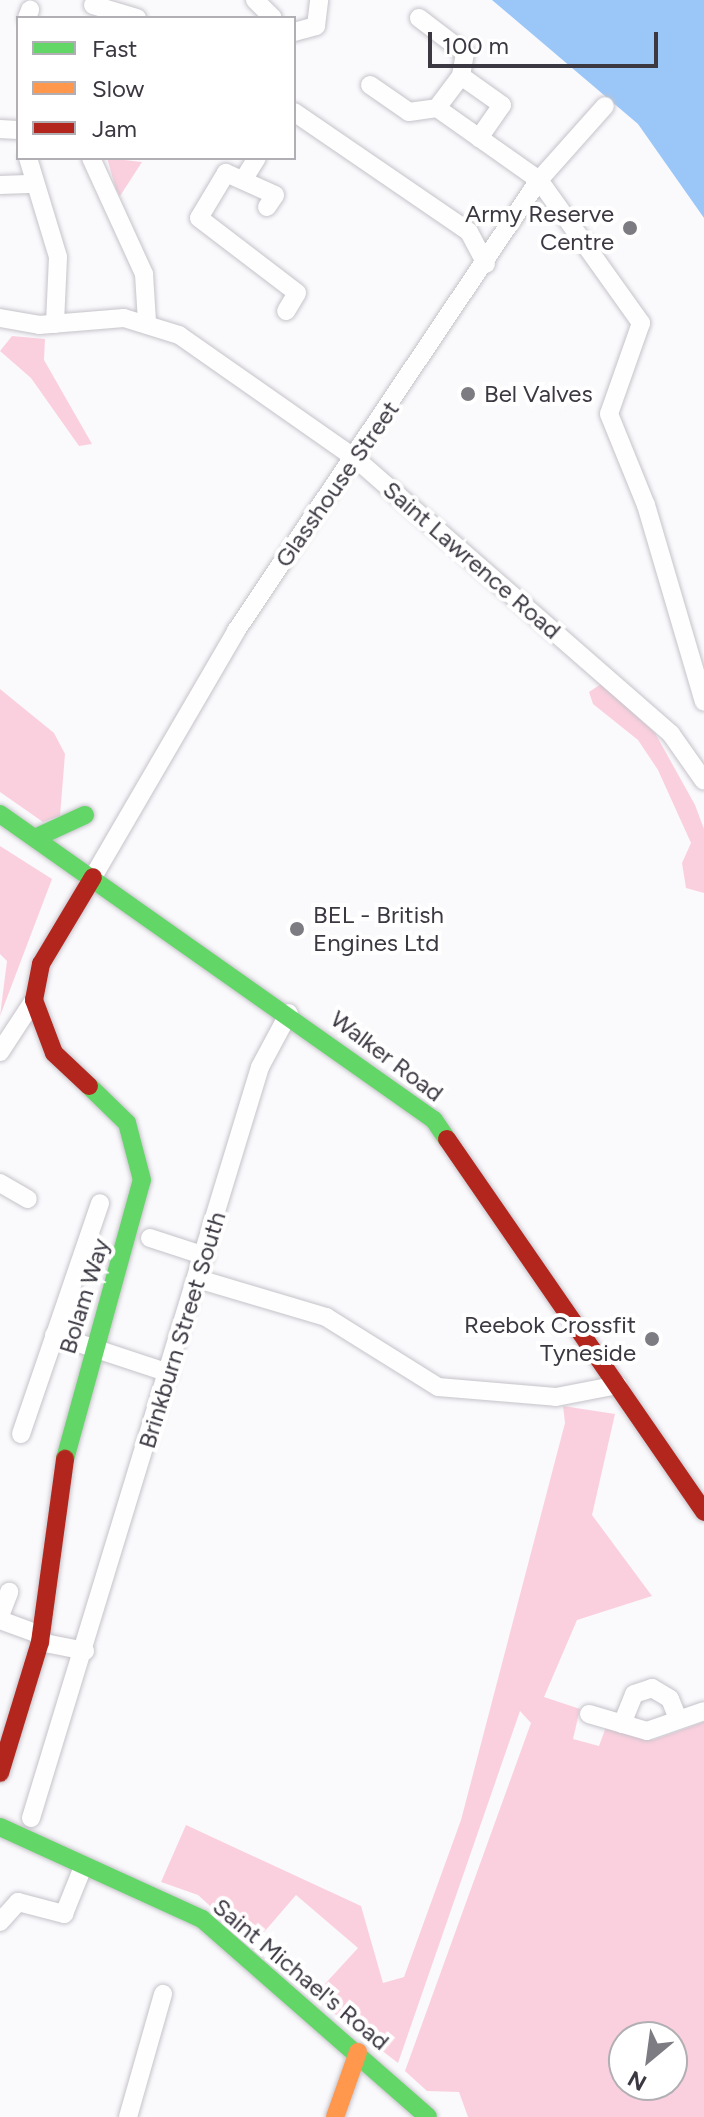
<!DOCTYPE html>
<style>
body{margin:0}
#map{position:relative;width:704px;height:2117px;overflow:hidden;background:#faf9fc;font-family:Figtree,sans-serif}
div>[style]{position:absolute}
.green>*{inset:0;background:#fbd0de}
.water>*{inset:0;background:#9bc7f8}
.roads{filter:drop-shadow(0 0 2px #c5c3c9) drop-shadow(0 0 2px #c5c3c9)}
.street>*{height:18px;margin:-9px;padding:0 9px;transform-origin:9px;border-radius:9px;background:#fefeff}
.fast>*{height:18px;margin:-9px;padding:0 9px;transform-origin:9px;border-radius:9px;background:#63d668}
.slow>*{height:18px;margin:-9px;padding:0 9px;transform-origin:9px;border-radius:9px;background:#ff974d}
.jam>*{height:18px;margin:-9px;padding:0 9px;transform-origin:9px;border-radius:9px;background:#b3261e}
.dots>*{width:22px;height:22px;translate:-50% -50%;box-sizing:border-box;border:4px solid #fff;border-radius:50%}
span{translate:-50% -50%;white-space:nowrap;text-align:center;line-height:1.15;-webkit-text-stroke:8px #fff;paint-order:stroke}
.poi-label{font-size:24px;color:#3c3842}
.right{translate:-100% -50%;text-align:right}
.left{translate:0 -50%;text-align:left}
.street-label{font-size:24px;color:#3c3842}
.legend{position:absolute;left:16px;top:16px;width:280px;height:144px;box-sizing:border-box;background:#fff;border:2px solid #b1afb3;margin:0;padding:10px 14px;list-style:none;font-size:24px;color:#3c3842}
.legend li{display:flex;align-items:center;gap:16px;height:40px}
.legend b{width:40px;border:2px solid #b1afb3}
.north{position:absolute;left:608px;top:2021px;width:80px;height:80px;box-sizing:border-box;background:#fff;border:2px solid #b1afb3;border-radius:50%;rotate:209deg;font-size:22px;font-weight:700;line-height:32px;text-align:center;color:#3c3842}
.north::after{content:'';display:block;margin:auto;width:28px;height:36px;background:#7e7c83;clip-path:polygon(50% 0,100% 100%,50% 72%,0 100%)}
.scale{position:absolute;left:428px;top:32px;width:230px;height:36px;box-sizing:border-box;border:4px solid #3c3842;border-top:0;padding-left:10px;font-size:24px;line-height:28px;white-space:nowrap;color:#3c3842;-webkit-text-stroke:6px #fff;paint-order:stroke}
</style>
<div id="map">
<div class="green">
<div style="clip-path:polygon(107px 158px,142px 162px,120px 196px,116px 189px)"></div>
<div style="clip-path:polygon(12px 336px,45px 339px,44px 360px,92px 444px,79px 446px,31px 378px,0 351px)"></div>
<div style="clip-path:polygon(601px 684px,655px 733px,695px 805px,704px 829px,704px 893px,686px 888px,682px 863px,691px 843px,658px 770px,638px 740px,593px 704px,589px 692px)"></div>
<div style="clip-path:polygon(0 689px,54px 733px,65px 754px,60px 816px,43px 822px,0 792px)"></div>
<div style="clip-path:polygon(0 846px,52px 879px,0 1016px,7px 961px,0 954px)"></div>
<div style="clip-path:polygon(evenodd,563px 1406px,615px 1414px,592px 1515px,652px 1596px,577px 1620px,544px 1697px,580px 1709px,573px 1739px,599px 1746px,606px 1727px,653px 1740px,704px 1722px,704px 2117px,468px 2117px,459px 2092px,427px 2091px,405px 2071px,531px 1723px,520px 1711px,398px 2063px,313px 1997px,358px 1948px,296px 1895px,253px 1945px,198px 1895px,161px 1882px,186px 1825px,361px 1906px,383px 1983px,404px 1977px,461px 1820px,565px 1423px,563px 1406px,624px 2037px,672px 2037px,672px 2085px,624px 2085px,624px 2037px)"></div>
</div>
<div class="water">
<div style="clip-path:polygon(492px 0,704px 0,704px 218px,638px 124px)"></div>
</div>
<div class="roads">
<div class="street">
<div style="left:255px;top:0;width:25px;rotate:45deg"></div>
<div style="left:93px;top:5px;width:46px;rotate:16.5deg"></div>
<div style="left:27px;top:18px;width:9px;rotate:-69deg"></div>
<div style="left:419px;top:18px;width:58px;rotate:37.3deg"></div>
<div style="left:465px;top:53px;width:23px;rotate:100deg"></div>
<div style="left:294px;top:32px;width:23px;rotate:-15deg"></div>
<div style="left:316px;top:26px;width:26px;rotate:-83deg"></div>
<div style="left:370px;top:85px;width:47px;rotate:34.7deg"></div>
<div style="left:409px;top:112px;width:28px;rotate:-8deg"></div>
<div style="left:294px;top:112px;width:212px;rotate:34.4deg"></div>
<div style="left:469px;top:232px;width:36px;rotate:62deg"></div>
<div style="left:0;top:129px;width:18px;rotate:3deg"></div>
<div style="left:479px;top:138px;width:40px;rotate:-55.1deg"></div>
<div style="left:502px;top:105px;width:50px;rotate:-144.7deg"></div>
<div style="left:461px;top:76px;width:40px;rotate:127deg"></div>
<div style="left:437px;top:108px;width:125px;rotate:35.2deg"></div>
<div style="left:539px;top:180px;width:176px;rotate:54.5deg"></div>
<div style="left:641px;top:323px;width:96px;rotate:109.4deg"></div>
<div style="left:609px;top:414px;width:98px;rotate:67.9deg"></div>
<div style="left:646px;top:505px;width:205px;rotate:73.6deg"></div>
<div style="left:28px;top:158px;width:103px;rotate:73.1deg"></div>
<div style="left:58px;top:257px;width:67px;rotate:92.6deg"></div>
<div style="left:91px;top:158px;width:128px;rotate:65.4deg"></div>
<div style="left:144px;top:274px;width:48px;rotate:86.4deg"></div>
<div style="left:245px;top:177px;width:22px;rotate:-58deg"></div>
<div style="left:0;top:185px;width:35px;rotate:-2deg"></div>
<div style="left:267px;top:207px;width:14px;rotate:-56deg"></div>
<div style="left:275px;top:195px;width:54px;rotate:-155.8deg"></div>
<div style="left:226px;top:173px;width:52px;rotate:121deg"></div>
<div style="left:199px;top:218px;width:123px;rotate:37.4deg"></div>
<div style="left:297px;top:293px;width:21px;rotate:121deg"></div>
<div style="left:0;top:318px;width:40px;rotate:10deg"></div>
<div style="left:39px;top:325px;width:85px;rotate:-4.7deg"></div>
<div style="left:124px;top:318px;width:58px;rotate:17.2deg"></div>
<div style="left:179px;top:335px;width:216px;rotate:35deg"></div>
<div style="left:356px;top:459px;width:418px;rotate:41.1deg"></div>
<div style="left:671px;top:734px;width:57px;rotate:54.9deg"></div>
<div style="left:93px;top:877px;width:285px;rotate:-59.8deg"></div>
<div style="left:236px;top:631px;width:543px;rotate:-56.11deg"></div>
<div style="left:539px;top:180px;width:99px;rotate:-48.3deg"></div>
<div style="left:0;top:1052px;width:62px;rotate:-56.8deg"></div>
<div style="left:0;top:1183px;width:32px;rotate:30deg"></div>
<div style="left:150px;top:1238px;width:58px;rotate:18.1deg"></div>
<div style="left:198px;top:1279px;width:134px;rotate:16.5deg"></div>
<div style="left:326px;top:1317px;width:132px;rotate:32deg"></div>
<div style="left:438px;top:1387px;width:118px;rotate:4.8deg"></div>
<div style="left:556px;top:1397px;width:63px;rotate:-11deg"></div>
<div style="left:54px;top:1335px;width:121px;rotate:18.3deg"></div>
<div style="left:21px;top:1434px;width:244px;rotate:-71.1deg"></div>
<div style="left:0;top:1616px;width:26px;rotate:-69deg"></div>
<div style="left:0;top:1620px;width:44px;rotate:20.1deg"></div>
<div style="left:40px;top:1642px;width:46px;rotate:11.3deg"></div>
<div style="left:589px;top:1714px;width:60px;rotate:16.3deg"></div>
<div style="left:647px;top:1731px;width:60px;rotate:-19.3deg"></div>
<div style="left:622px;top:1724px;width:32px;rotate:-68deg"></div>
<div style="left:634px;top:1694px;width:19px;rotate:-18deg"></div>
<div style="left:652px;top:1688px;width:21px;rotate:31deg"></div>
<div style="left:670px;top:1699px;width:22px;rotate:68deg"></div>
<div style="left:31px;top:1818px;width:785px;rotate:-73.04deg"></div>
<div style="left:260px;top:1067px;width:61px;rotate:-61.8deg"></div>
<div style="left:0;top:1922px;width:27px;rotate:-48deg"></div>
<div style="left:18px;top:1902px;width:48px;rotate:14.6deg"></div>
<div style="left:64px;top:1914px;width:51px;rotate:-68deg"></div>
<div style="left:128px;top:2117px;width:128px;rotate:-74.1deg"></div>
</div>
<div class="fast">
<div style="left:0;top:814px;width:531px;rotate:35.19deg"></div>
<div style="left:434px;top:1120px;width:23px;rotate:56deg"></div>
<div style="left:35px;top:838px;width:55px;rotate:-24.7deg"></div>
<div style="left:65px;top:1459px;width:289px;rotate:-74.6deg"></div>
<div style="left:142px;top:1180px;width:59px;rotate:-104.7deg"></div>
<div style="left:127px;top:1123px;width:53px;rotate:-135.8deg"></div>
<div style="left:0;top:1827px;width:222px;rotate:24.5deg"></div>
<div style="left:202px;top:1919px;width:300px;rotate:41.2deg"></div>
</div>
<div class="slow">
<div style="left:335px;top:2117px;width:69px;rotate:-70.5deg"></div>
</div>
<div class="jam">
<div style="left:89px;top:1086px;width:48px;rotate:-136.7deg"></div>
<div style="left:54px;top:1053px;width:57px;rotate:-110.7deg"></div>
<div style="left:34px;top:1000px;width:37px;rotate:-79deg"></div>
<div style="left:41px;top:964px;width:101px;rotate:-59.1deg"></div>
<div style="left:447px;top:1139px;width:453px;rotate:55.4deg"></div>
<div style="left:0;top:1773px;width:137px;rotate:-73deg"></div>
<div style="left:40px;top:1642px;width:185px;rotate:-82.2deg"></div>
</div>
</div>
<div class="dots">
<div style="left:630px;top:228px;background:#7e7c83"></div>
<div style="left:468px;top:394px;background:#7e7c83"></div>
<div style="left:297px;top:929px;background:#7e7c83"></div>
<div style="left:652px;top:1339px;background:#7e7c83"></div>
</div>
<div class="poi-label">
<span class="right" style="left:614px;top:228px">Army Reserve<br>Centre</span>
<span class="left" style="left:484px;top:394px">Bel Valves</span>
<span class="left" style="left:313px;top:929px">BEL - British<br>Engines Ltd</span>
<span class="right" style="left:636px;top:1339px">Reebok Crossfit<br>Tyneside</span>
</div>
<div class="street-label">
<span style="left:337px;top:484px;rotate:-55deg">Glasshouse Street</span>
<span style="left:472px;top:560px;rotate:41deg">Saint Lawrence Road</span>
<span style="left:387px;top:1056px;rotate:37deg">Walker Road</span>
<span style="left:84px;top:1296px;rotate:-73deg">Bolam Way</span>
<span style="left:182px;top:1330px;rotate:-73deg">Brinkburn Street South</span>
<span style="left:301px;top:1974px;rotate:40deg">Saint Michael's Road</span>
</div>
<ul class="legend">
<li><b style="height:10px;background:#63d668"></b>Fast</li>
<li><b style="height:10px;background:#ff974d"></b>Slow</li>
<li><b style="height:10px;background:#b3261e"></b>Jam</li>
</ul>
<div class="north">N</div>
<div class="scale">100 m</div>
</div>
